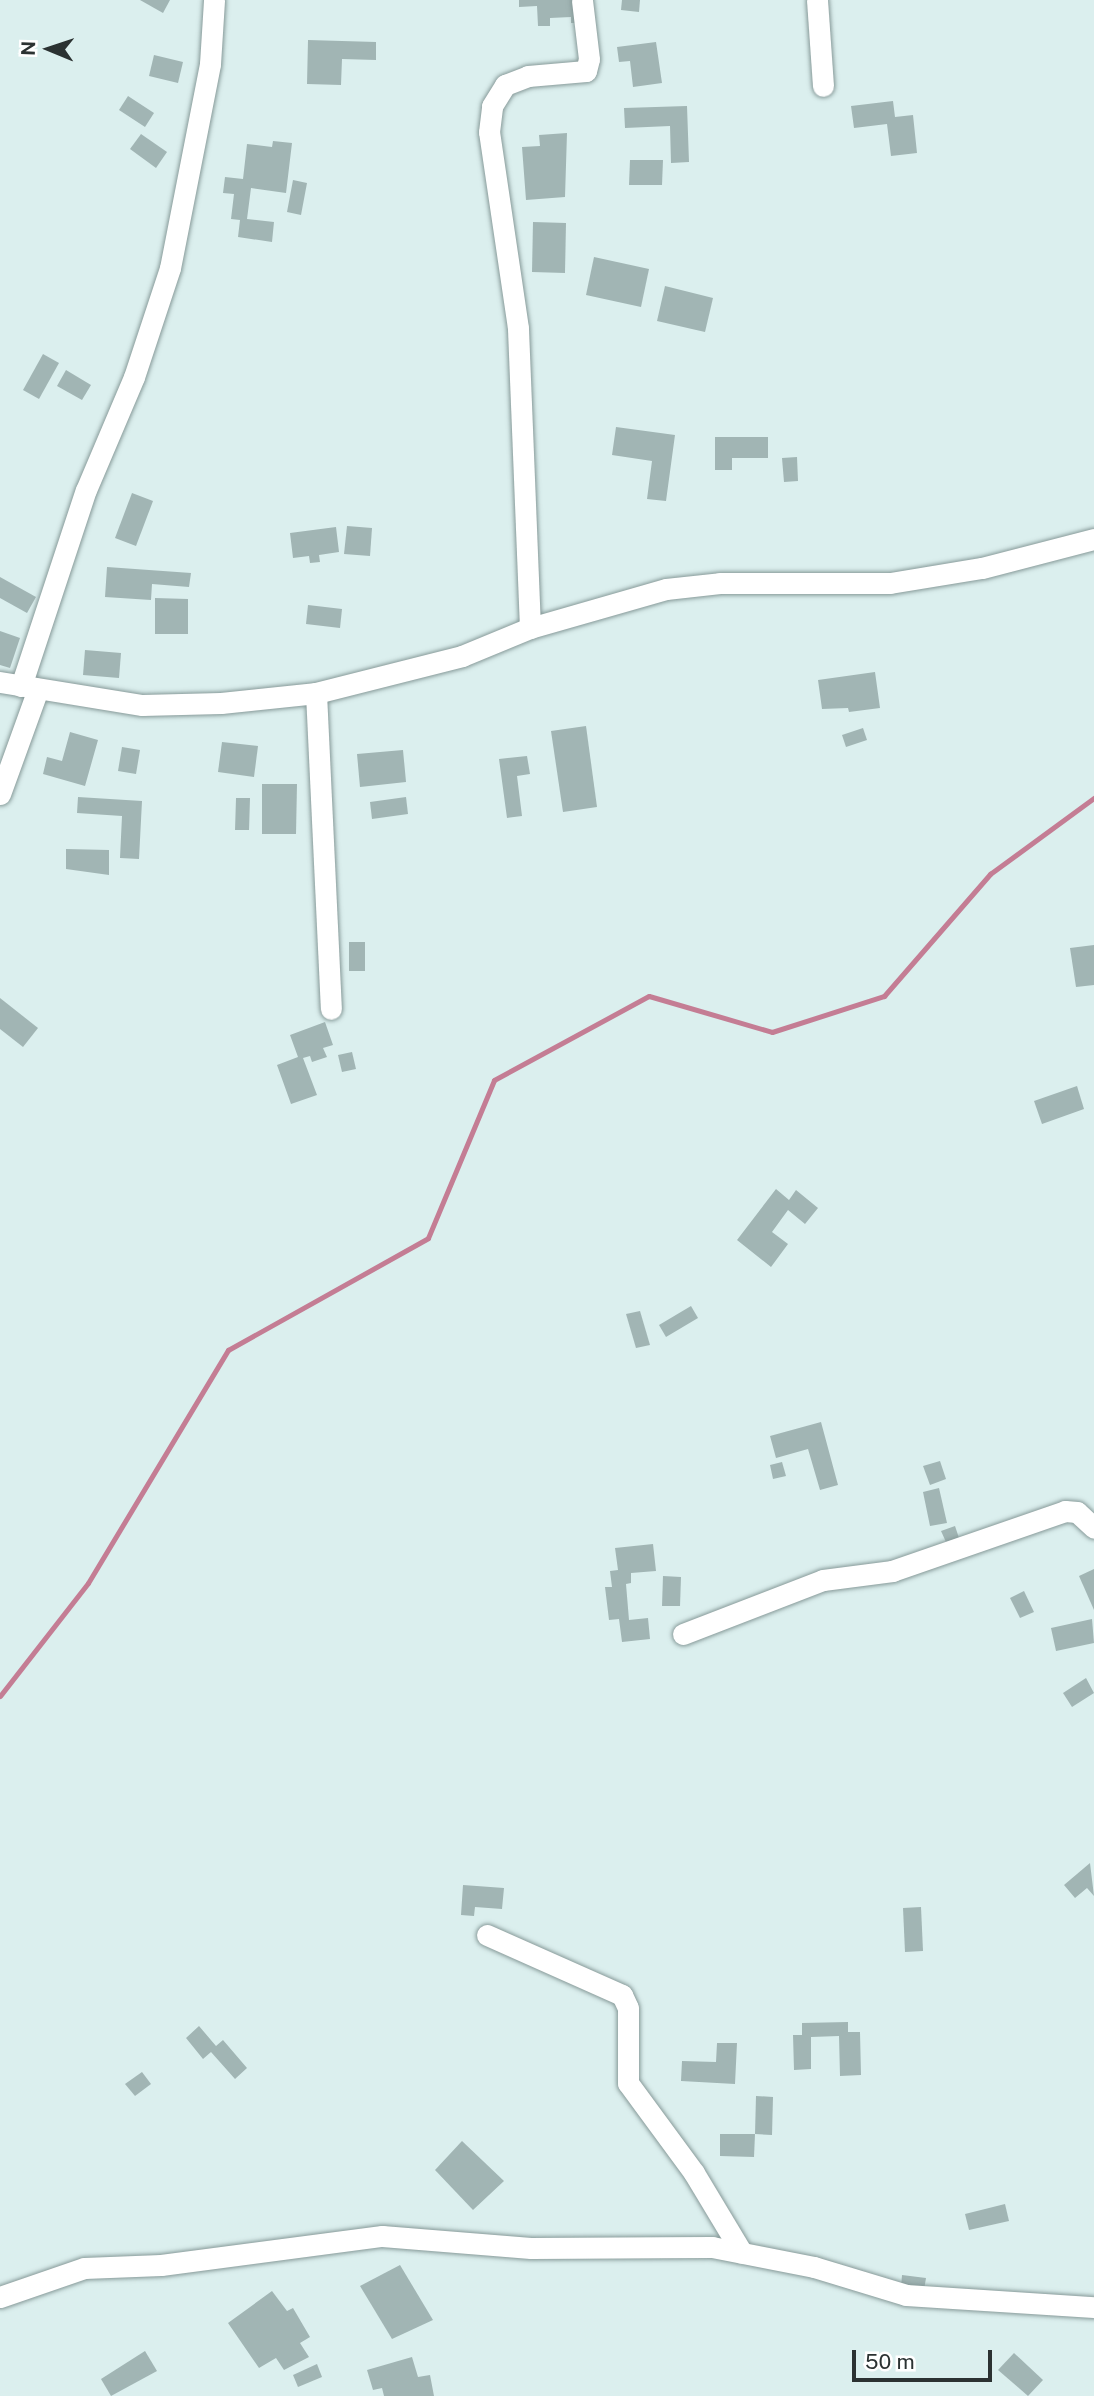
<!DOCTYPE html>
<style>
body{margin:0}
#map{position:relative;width:1094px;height:2396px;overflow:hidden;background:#dbefee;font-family:"Public Sans",sans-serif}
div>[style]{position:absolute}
.stream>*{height:5px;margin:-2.5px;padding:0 2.5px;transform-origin:2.5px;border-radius:2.5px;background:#c47d94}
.building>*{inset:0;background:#a1b5b4}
.roads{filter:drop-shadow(0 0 2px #879a99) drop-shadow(0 0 2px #879a99)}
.minor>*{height:21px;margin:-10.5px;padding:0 10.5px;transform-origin:10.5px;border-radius:10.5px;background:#fff}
span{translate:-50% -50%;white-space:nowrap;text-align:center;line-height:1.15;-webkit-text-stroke:7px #fff;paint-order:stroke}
.north{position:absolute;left:14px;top:14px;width:70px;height:70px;-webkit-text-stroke:5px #fff;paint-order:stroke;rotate:272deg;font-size:19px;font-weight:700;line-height:28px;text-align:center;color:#2b3232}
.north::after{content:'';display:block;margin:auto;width:24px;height:32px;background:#2b3232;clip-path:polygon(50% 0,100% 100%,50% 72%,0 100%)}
.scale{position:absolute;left:852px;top:2350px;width:140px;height:32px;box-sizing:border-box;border:4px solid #2b3232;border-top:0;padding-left:9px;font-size:21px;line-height:24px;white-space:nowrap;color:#2b3232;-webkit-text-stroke:5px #fff;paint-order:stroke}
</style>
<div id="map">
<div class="stream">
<div style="left:0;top:1696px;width:143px;rotate:-52.1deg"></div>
<div style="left:88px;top:1583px;width:272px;rotate:-59deg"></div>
<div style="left:228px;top:1350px;width:229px;rotate:-29.2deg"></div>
<div style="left:428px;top:1238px;width:171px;rotate:-67.3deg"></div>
<div style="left:494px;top:1080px;width:176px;rotate:-28.5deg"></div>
<div style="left:649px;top:996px;width:128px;rotate:16.3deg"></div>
<div style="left:772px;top:1032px;width:118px;rotate:-17.8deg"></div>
<div style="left:884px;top:996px;width:162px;rotate:-49deg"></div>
<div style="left:990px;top:874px;width:129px;rotate:-36.2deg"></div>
</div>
<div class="building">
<div style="clip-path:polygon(140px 0,170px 0,163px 13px)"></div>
<div style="clip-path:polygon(519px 0,575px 0,576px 23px,571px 23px,571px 17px,550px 18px,550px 26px,538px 26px,537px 6px,519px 7px)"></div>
<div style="clip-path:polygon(622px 0,640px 0,639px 12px,621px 10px)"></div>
<div style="clip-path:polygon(308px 40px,376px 42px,376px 60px,342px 59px,341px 85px,307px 84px)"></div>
<div style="clip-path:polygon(656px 42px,662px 83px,633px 87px,630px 61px,619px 62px,617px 47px)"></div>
<div style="clip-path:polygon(154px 55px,183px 62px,178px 83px,149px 76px)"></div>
<div style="clip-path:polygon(128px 96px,154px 113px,145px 127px,119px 110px)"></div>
<div style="clip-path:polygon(893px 101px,895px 117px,913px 115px,917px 153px,891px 156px,887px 124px,854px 128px,851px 106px)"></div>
<div style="clip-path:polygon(687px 106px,689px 162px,671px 163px,670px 126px,625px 128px,624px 108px)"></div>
<div style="clip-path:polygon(567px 133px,565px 197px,526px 200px,522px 147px,540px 146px,539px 135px)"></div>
<div style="clip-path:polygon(141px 134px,167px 152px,156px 168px,130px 149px)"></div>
<div style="clip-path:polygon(273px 141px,292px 143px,286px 193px,251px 188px,247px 219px,274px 222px,272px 242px,238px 237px,240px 220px,231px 219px,234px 194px,223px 193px,225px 177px,243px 179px,247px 144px,272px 147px)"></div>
<div style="clip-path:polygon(630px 160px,663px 160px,662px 185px,629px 185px)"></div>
<div style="clip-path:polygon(293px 180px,307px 183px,301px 215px,287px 212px)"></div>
<div style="clip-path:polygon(533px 222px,566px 223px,565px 273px,532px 272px)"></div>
<div style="clip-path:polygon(594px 257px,649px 269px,641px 307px,586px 295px)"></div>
<div style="clip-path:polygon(665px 286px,713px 298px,705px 332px,657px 321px)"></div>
<div style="clip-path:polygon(43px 354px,59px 363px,39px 399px,23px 390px)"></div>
<div style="clip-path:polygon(66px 370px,91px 385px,82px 400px,57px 386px)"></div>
<div style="clip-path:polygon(616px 427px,675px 435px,666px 501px,647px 499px,652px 461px,612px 455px)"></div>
<div style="clip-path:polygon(715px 437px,768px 437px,768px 458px,732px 458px,732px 470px,715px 470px)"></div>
<div style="clip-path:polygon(797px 457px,798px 481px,784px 482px,782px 458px)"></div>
<div style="clip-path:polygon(132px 493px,153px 501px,136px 546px,115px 538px)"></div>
<div style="clip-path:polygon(347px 526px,372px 528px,370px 556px,344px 554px)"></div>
<div style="clip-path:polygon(336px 527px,339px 552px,319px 555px,320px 562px,310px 563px,309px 556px,293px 558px,290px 533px)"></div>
<div style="clip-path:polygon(107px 567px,191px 573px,189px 587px,152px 584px,151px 600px,105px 597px)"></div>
<div style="clip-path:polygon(0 577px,36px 597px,27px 613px,0 598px)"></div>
<div style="clip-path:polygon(155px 598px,188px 599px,188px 634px,155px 634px)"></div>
<div style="clip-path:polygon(308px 605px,342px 609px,340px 628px,306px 624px)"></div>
<div style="clip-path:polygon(0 631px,20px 638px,10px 668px,0 665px)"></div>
<div style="clip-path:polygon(85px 650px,121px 653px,119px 678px,83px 675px)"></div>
<div style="clip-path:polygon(875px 672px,880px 708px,849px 712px,848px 708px,822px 709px,818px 680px)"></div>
<div style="clip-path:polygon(586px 726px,597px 807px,563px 812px,551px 731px)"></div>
<div style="clip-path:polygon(863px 728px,867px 740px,846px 747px,842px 735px)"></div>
<div style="clip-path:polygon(70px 732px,98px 740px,85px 786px,43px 774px,47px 757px,62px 761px)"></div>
<div style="clip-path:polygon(222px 742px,258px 746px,254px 777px,218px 772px)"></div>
<div style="clip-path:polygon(122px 747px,140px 750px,136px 774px,118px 771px)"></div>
<div style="clip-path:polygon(403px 750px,406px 782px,360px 787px,357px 754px)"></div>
<div style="clip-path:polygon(527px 756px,530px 774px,517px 776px,522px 816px,507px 818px,499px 759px)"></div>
<div style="clip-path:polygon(262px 784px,297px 784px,296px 834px,262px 834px)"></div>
<div style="clip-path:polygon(78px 797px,142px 801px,139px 859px,120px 858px,122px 816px,77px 813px)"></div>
<div style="clip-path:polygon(406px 797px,408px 814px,372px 819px,370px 802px)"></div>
<div style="clip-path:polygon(236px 798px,250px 798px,249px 830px,235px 830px)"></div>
<div style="clip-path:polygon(66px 849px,109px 850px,109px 875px,66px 869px)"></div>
<div style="clip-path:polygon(349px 942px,365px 942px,365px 971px,349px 971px)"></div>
<div style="clip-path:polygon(1094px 945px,1094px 985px,1076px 987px,1070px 948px)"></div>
<div style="clip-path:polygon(0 998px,38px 1028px,23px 1047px,0 1029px)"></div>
<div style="clip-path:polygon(325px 1022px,333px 1045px,323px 1048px,327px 1057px,312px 1062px,310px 1056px,303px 1058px,317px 1095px,291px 1104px,277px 1065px,298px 1057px,290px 1035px)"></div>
<div style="clip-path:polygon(352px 1052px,356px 1069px,342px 1072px,338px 1055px)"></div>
<div style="clip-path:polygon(1077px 1086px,1084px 1109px,1042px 1124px,1034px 1101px)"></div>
<div style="clip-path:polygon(776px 1189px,789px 1200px,796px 1190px,818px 1208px,805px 1224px,788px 1210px,772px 1232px,788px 1244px,771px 1267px,737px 1240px)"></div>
<div style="clip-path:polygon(691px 1306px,698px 1318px,666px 1337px,659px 1325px)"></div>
<div style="clip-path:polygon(640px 1311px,650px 1345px,636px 1348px,626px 1314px)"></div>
<div style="clip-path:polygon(821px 1422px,838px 1485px,820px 1490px,808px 1449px,776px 1458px,770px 1436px)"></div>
<div style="clip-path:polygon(940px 1461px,946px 1479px,930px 1485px,923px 1466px)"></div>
<div style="clip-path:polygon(782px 1462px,786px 1476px,773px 1479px,770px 1465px)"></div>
<div style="clip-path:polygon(939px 1488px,947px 1523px,930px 1526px,923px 1492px)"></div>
<div style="clip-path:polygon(955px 1526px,959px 1538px,946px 1542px,941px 1531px)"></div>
<div style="clip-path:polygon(653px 1544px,656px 1571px,631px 1573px,631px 1583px,626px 1584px,629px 1620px,648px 1618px,650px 1639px,622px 1642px,619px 1619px,609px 1620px,605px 1587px,612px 1587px,610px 1571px,618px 1570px,615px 1548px)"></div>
<div style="clip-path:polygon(1094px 1569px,1094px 1610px,1079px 1576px)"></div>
<div style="clip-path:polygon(663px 1576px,681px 1577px,680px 1606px,662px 1606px)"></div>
<div style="clip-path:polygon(1024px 1591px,1034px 1612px,1020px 1618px,1010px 1598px)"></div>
<div style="clip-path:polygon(1092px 1619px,1094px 1643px,1056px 1651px,1051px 1628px)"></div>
<div style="clip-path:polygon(1086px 1678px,1094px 1693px,1072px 1707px,1063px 1693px)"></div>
<div style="clip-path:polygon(1090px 1863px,1094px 1896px,1087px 1888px,1075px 1898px,1064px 1885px)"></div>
<div style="clip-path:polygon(463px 1885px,504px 1888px,502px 1909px,475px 1907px,474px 1916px,461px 1915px)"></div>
<div style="clip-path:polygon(921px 1907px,923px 1951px,905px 1952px,903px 1908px)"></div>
<div style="clip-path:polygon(848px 2022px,848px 2032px,860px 2032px,861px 2075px,840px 2076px,839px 2036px,811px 2037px,811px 2069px,794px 2070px,793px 2035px,802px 2035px,802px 2023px)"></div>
<div style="clip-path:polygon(199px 2026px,216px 2046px,223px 2040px,247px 2068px,235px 2079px,211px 2052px,203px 2059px,186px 2038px)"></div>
<div style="clip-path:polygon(717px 2043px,737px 2043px,735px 2084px,681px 2081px,682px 2061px,716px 2062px)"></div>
<div style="clip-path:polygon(142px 2072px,151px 2084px,135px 2096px,125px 2084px)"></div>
<div style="clip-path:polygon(756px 2096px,773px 2097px,772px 2135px,755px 2134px)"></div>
<div style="clip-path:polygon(720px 2134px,755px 2134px,754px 2157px,720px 2156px)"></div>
<div style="clip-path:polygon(462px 2141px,504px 2181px,473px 2210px,435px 2170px)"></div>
<div style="clip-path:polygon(1005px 2204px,1009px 2221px,969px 2230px,965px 2214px)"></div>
<div style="clip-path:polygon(400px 2265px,433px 2320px,392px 2339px,360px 2286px)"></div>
<div style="clip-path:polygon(902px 2275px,926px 2278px,924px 2290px,901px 2288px)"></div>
<div style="clip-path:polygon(272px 2291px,287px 2311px,293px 2308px,310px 2337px,300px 2343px,309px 2357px,284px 2370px,276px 2358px,259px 2368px,228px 2323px)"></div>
<div style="clip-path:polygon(145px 2351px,157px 2371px,111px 2396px,101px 2379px)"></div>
<div style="clip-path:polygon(1014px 2353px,1043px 2380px,1028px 2396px,998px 2370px)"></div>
<div style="clip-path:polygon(412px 2357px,418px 2377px,430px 2375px,434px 2396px,384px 2396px,382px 2388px,373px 2390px,367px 2370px)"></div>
<div style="clip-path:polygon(317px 2364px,322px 2377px,298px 2387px,293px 2375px)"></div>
</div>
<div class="roads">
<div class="minor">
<div style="left:817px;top:0;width:86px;rotate:86deg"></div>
<div style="left:530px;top:628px;width:300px;rotate:-92.3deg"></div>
<div style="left:518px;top:328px;width:198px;rotate:-98.4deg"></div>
<div style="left:489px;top:132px;width:26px;rotate:-83deg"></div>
<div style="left:492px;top:106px;width:25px;rotate:-58deg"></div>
<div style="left:505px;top:85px;width:25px;rotate:-21deg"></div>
<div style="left:528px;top:76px;width:58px;rotate:-4.9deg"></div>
<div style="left:586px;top:71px;width:12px;rotate:-76deg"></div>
<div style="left:589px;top:59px;width:59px;rotate:-96.8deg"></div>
<div style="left:0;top:682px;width:144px;rotate:9.2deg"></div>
<div style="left:142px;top:705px;width:79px;rotate:-1.5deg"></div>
<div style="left:221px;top:703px;width:96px;rotate:-6deg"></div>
<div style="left:316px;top:693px;width:151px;rotate:-14.2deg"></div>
<div style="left:462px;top:656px;width:74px;rotate:-22.4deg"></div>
<div style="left:530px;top:628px;width:141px;rotate:-16deg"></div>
<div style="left:666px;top:589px;width:54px;rotate:-6.3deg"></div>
<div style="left:720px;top:583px;width:170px"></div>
<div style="left:890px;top:583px;width:93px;rotate:-9.3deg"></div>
<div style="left:982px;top:568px;width:116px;rotate:-14.5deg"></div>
<div style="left:21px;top:686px;width:206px;rotate:-71.7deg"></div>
<div style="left:86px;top:490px;width:123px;rotate:-67deg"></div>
<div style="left:134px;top:377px;width:115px;rotate:-71.7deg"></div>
<div style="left:170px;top:268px;width:208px;rotate:-78.9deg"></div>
<div style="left:210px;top:64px;width:64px;rotate:-86.4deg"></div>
<div style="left:316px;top:693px;width:316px;rotate:87.3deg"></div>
<div style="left:0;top:794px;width:112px;rotate:-70.1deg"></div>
<div style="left:683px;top:1634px;width:150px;rotate:-21.1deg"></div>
<div style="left:823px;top:1580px;width:70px;rotate:-7.4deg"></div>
<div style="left:892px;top:1571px;width:183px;rotate:-19.1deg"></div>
<div style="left:1065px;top:1511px;width:12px;rotate:5deg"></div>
<div style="left:1077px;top:1512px;width:23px;rotate:43deg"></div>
<div style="left:487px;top:1935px;width:148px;rotate:24deg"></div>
<div style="left:622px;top:1995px;width:14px;rotate:65deg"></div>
<div style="left:628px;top:2008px;width:75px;rotate:90deg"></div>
<div style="left:628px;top:2083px;width:112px;rotate:53.7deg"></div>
<div style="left:694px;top:2173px;width:93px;rotate:59deg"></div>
<div style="left:0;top:2297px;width:89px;rotate:-19deg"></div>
<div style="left:84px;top:2268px;width:77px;rotate:-2.2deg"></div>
<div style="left:161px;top:2265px;width:223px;rotate:-7.5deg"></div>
<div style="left:382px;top:2236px;width:149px;rotate:4.6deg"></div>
<div style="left:531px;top:2248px;width:181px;rotate:-0.3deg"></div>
<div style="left:712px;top:2247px;width:104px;rotate:11.1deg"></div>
<div style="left:814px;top:2267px;width:96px;rotate:16.9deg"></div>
<div style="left:906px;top:2295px;width:188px;rotate:3.7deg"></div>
</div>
</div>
<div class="north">N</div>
<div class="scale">50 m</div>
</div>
